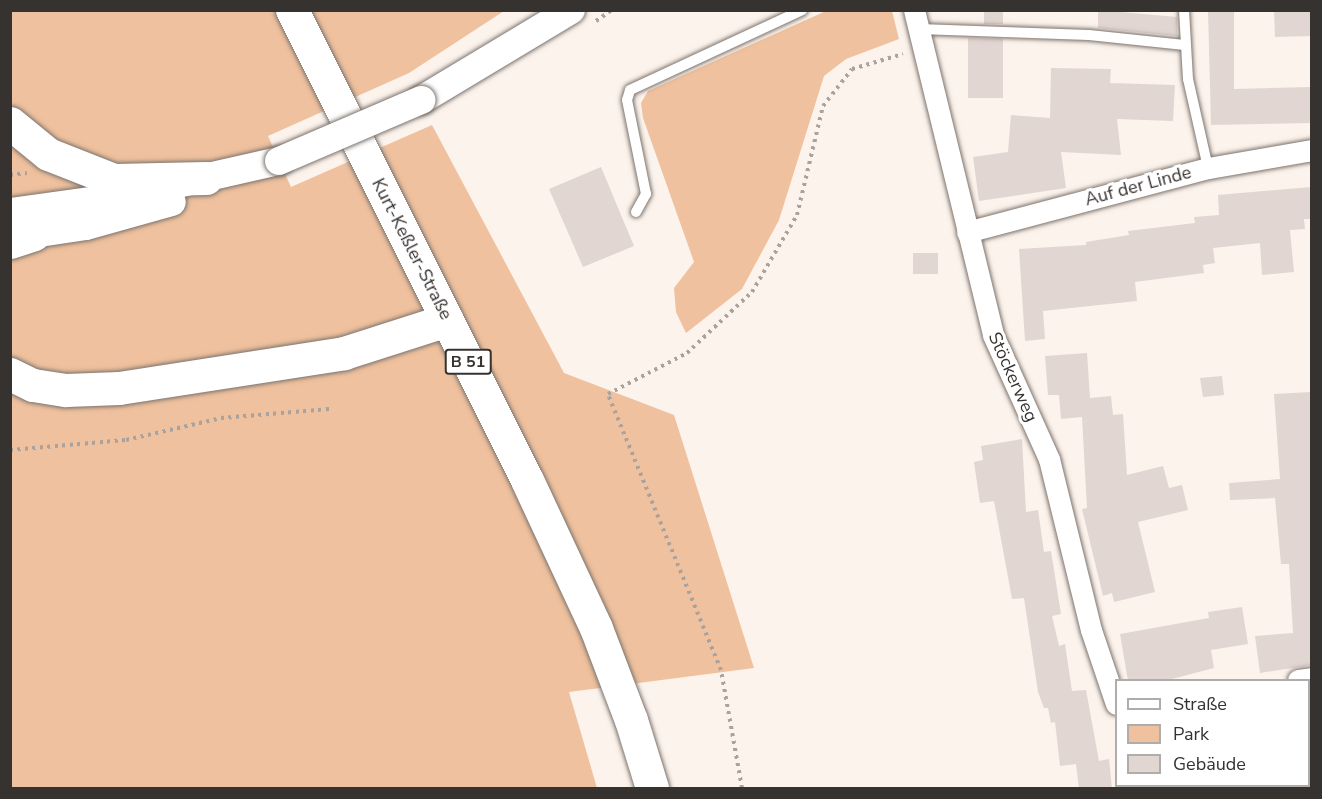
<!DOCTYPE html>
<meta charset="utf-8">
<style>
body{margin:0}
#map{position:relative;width:1322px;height:799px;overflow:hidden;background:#fcf3ec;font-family:"Nunito Sans",sans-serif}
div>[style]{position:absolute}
.green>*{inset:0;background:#efc19e}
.building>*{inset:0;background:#e1d6d2}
.path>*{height:4px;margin-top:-2px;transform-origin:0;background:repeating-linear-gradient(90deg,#a9a29d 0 3px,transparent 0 7.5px)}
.roads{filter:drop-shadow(0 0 2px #7c736d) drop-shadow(0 0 2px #7c736d)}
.service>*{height:10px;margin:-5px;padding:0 5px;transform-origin:5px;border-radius:5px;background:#fff}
.minor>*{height:21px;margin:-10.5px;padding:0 10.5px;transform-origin:10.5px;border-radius:10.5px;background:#fff}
.secondary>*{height:28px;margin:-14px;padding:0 14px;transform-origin:14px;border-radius:14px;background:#fff}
.primary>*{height:33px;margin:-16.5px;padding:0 16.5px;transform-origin:16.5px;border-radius:16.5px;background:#fff}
.trunk>*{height:33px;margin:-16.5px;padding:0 16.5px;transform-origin:16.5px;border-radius:16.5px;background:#fff}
.bridges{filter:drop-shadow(0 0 2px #7c736d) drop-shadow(0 0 2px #7c736d)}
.secondary-bridge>*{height:28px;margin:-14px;padding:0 14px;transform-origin:14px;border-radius:14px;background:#fff}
span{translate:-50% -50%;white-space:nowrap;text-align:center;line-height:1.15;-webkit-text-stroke:6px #fff;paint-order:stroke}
.shield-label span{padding:2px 4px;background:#fff;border:2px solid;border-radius:4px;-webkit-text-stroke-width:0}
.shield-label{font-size:16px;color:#363230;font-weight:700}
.street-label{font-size:18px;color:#363230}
.frame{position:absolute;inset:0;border:12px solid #363230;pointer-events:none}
.legend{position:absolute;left:1115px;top:679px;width:195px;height:108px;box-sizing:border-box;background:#fff;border:2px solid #afadac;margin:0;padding:8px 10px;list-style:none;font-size:18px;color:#363230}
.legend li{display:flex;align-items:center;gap:12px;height:30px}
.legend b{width:30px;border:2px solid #afadac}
</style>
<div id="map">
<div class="green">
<div style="clip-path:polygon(10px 11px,504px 11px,409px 73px,268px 136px,291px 187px,432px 125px,564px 373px,674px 415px,754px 668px,569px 692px,597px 788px,11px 788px)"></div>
<div style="clip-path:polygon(826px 11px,892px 11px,899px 39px,846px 59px,824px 76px,779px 220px,742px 289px,686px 333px,676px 312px,674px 288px,694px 262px,643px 118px,641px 103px,648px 91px)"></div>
</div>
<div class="building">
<div style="clip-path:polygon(984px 10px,1003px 10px,1003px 24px,984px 24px)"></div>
<div style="clip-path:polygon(1098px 10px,1177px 17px,1177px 36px,1098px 28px)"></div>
<div style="clip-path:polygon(1208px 10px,1234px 10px,1234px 89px,1311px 87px,1311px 123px,1211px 125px)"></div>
<div style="clip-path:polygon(1274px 10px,1311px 10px,1311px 36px,1275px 37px)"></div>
<div style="clip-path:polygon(968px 38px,1003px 39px,1003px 98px,968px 98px)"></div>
<div style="clip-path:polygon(1051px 68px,1111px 69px,1110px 83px,1175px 85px,1173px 121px,1117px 119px,1121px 155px,1061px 152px,1066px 188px,979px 201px,973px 157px,1008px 152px,1011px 115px,1050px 118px)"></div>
<div style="clip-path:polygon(601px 167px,634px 246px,583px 267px,549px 189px)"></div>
<div style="clip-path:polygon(1311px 187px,1311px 219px,1304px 219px,1305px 229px,1290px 230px,1294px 272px,1262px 275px,1260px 243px,1213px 248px,1215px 263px,1203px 265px,1204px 273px,1135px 282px,1137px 301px,1043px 311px,1045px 339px,1025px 341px,1019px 249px,1086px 245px,1086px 242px,1129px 235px,1128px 231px,1195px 223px,1194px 217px,1219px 215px,1218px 195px)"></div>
<div style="clip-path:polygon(913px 253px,938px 253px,938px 274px,913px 274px)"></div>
<div style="clip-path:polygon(1087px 353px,1090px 398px,1111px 396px,1113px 415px,1123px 414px,1127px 475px,1163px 466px,1169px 488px,1182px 485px,1188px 510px,1138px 522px,1155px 592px,1114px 602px,1112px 593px,1103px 596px,1082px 509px,1087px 508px,1082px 417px,1061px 419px,1059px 395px,1048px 395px,1045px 356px)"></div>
<div style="clip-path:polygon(1222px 376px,1224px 395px,1203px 397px,1200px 378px)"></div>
<div style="clip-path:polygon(1311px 392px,1311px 665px,1260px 673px,1255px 636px,1293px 633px,1289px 564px,1281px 564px,1275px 498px,1230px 500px,1229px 483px,1280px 479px,1274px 394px)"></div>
<div style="clip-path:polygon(1022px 439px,1026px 512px,1038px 510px,1044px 552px,1051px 551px,1061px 614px,1052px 616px,1059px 646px,1065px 644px,1072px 691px,1086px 690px,1099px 761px,1109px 759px,1112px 789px,1079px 789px,1076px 764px,1060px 766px,1055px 722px,1051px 723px,1048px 708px,1044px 708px,1038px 692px,1024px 598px,1012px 599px,994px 501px,980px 503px,974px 462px,983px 460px,981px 446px)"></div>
<div style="clip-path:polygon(1242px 607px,1248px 644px,1211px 650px,1214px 668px,1164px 681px,1128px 681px,1120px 634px,1209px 618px,1208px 612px)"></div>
</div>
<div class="path">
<div style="left:596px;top:21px;width:19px;rotate:-35deg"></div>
<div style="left:10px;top:175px;width:17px;rotate:-7deg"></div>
<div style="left:10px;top:450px;width:116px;rotate:-4.9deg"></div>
<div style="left:126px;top:440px;width:98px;rotate:-13deg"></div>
<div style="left:221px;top:418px;width:109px;rotate:-4.7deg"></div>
<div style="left:742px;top:788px;width:120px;rotate:-100.1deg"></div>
<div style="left:721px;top:670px;width:298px;rotate:-112.3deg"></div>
<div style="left:608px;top:394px;width:89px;rotate:-27.4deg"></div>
<div style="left:687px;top:353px;width:89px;rotate:-43.2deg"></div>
<div style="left:752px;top:292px;width:89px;rotate:-59.7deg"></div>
<div style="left:797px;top:215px;width:112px;rotate:-76.6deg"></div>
<div style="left:823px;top:106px;width:47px;rotate:-51.9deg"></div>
<div style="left:852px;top:69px;width:53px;rotate:-16.4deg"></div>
</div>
<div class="roads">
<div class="service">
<div style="left:1184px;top:10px;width:69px;rotate:86.7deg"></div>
<div style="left:1188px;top:79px;width:91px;rotate:77.3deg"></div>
<div style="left:919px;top:29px;width:170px;rotate:2deg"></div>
<div style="left:1089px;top:35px;width:96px;rotate:6deg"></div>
<div style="left:636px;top:212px;width:21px;rotate:-61deg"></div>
<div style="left:646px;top:194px;width:96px;rotate:-101.4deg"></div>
<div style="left:627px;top:100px;width:10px;rotate:-73deg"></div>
<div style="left:630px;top:90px;width:190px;rotate:-24.9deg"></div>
</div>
<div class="minor">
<div style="left:914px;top:10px;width:334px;rotate:76.3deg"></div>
<div style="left:993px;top:335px;width:136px;rotate:65.7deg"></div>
<div style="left:1049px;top:459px;width:176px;rotate:76.2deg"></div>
<div style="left:1091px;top:630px;width:78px;rotate:71.3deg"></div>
<div style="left:967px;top:232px;width:249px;rotate:-14.9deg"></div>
<div style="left:1208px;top:168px;width:106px;rotate:-9.8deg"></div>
<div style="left:1298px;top:680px;width:14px;rotate:-8deg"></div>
<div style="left:1146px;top:786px;width:2px;rotate:63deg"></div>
</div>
<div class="secondary">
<div style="left:421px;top:100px;width:175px;rotate:-31deg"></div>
<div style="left:10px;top:212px;width:111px;rotate:-7.8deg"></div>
<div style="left:120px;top:197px;width:163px;rotate:-12.8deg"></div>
<div style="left:13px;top:237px;width:74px;rotate:-8.6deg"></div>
<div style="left:86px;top:226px;width:89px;rotate:-15.6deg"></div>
</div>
<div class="primary">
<div style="left:292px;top:10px;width:525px;rotate:63.43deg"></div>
<div style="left:527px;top:480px;width:163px;rotate:65deg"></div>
<div style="left:596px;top:628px;width:98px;rotate:69.2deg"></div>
<div style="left:10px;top:123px;width:49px;rotate:39.2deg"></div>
<div style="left:48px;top:154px;width:71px;rotate:21.5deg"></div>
<div style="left:114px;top:180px;width:92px;rotate:-1.2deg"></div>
<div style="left:10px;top:242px;width:25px;rotate:-18deg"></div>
<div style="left:10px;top:374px;width:25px;rotate:26deg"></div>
<div style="left:33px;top:385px;width:33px;rotate:9deg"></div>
<div style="left:66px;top:390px;width:53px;rotate:-2.2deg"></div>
<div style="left:119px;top:388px;width:228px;rotate:-8.8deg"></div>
<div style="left:344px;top:353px;width:108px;rotate:-17.8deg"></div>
</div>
<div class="trunk">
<div style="left:631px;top:720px;width:71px;rotate:72.8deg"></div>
</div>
</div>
<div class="bridges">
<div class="secondary-bridge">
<div style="left:279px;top:161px;width:155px;rotate:-23.2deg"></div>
</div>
</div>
<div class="shield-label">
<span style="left:468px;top:362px">B 51</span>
</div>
<div class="street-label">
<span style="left:1138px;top:186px;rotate:-15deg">Auf der Linde</span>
<span style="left:412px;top:249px;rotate:63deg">Kurt-Keßler-Straße</span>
<span style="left:1013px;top:377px;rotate:66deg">Stöckerweg</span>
</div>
<div class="frame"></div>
<ul class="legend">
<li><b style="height:8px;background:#fff"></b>Straße</li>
<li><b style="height:16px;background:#efc19e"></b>Park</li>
<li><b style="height:16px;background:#e1d6d2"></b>Gebäude</li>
</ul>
</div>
